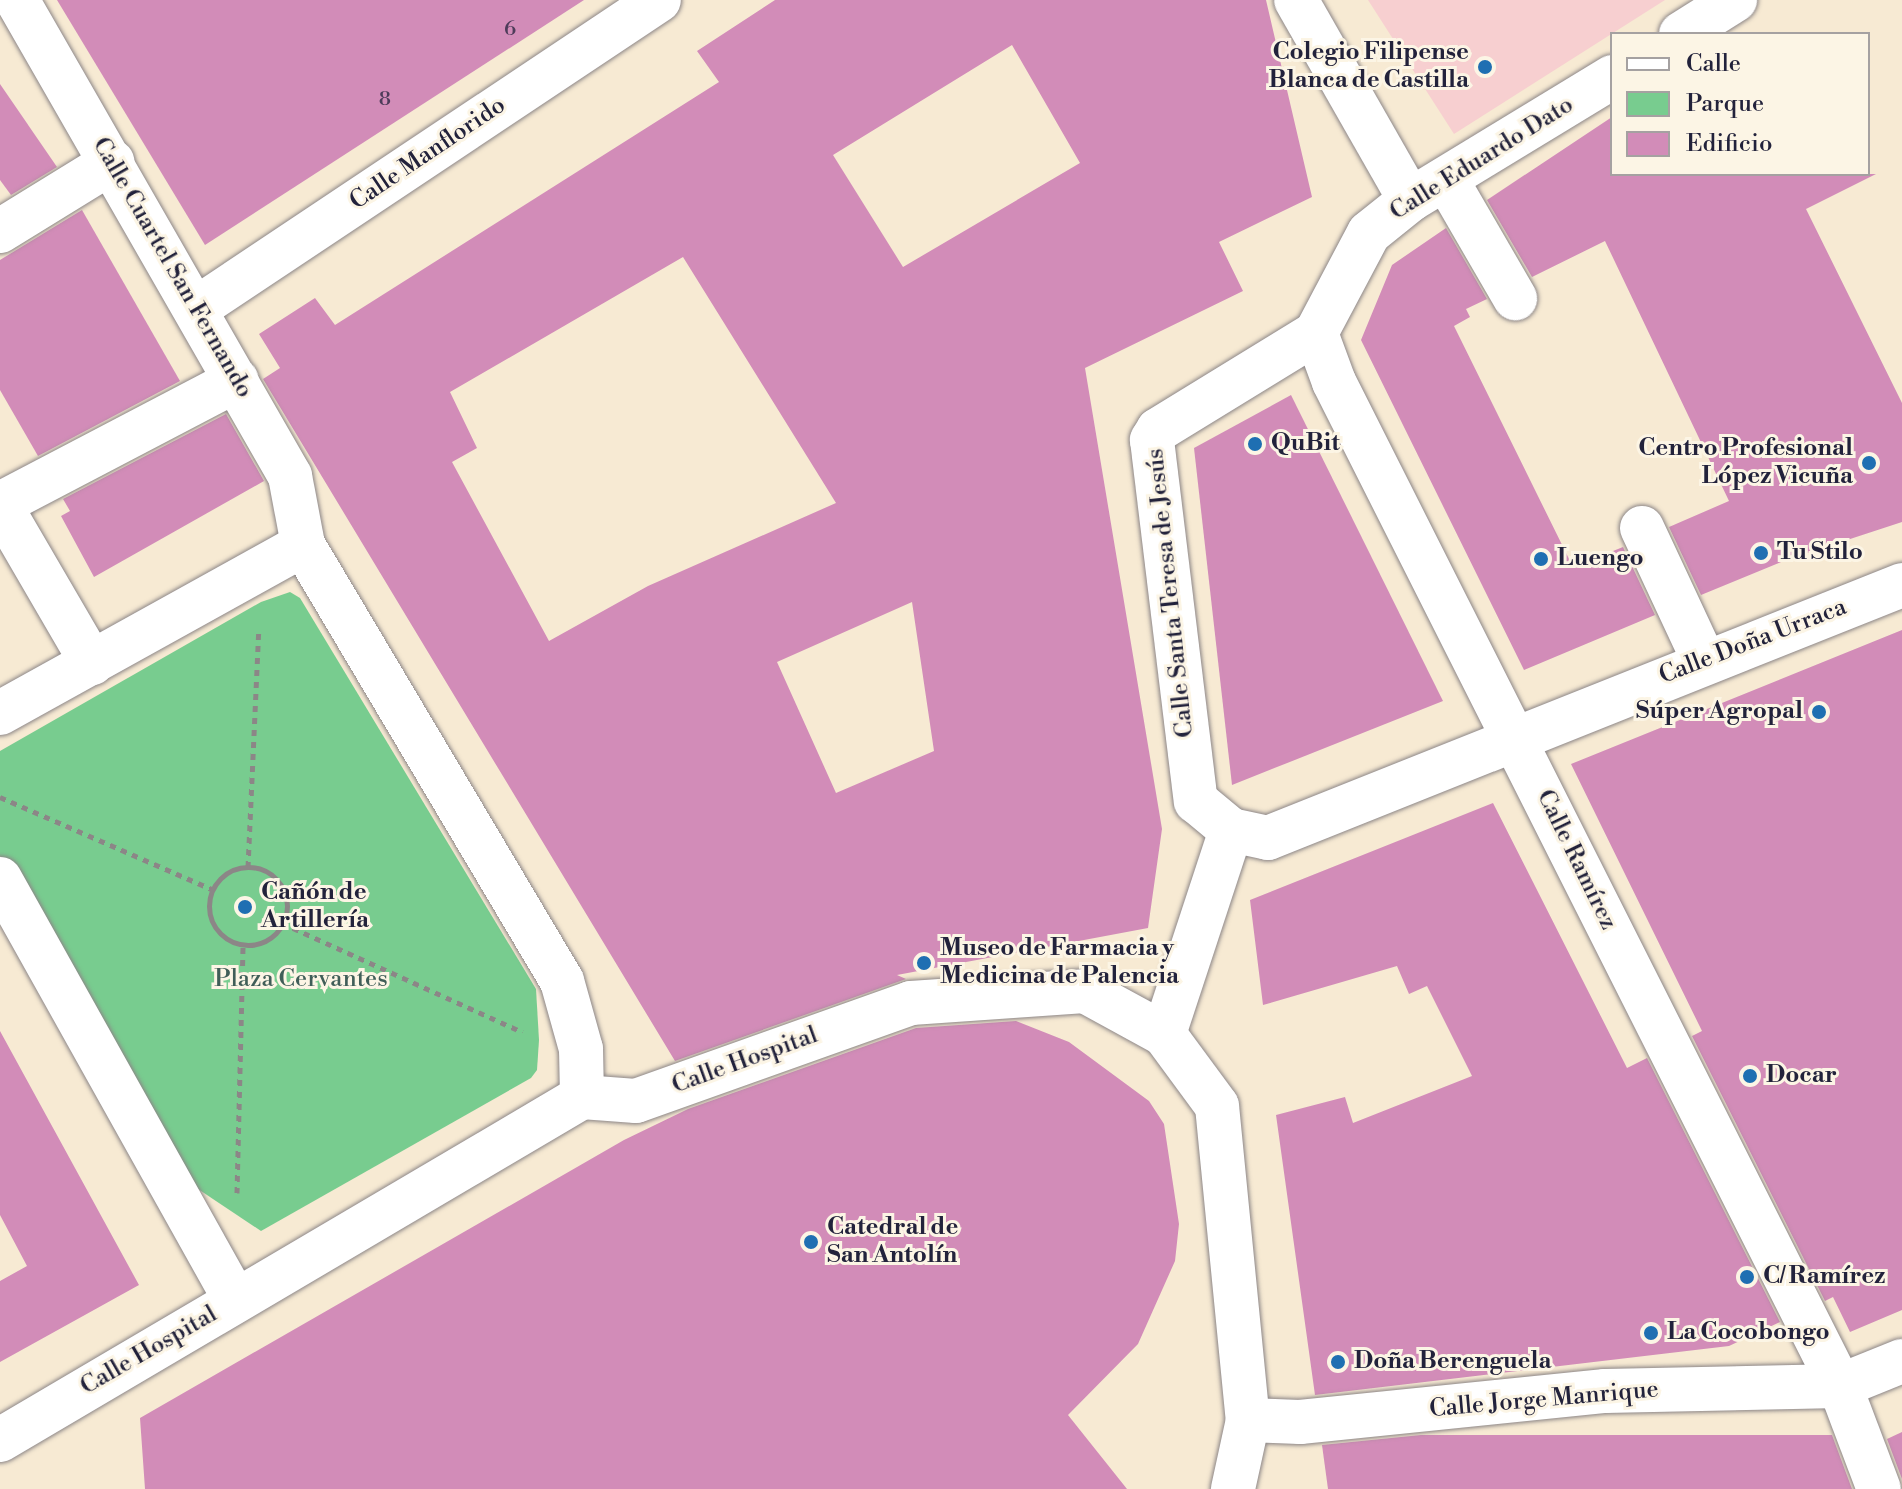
<!DOCTYPE html>
<meta charset="utf-8">
<style>
body{margin:0}
#map{position:relative;width:1902px;height:1489px;overflow:hidden;background:#f7ead3;font-family:"Libre Bodoni",serif}
div>[style]{position:absolute}
.built>*{inset:0;background:#f7cfd0}
.green>*{inset:0;background:#78cc8f}
.building>*{inset:0;background:#d28cb8}
.path>*{height:5px;margin-top:-2.5px;transform-origin:0;background:repeating-linear-gradient(90deg,#8c8687 0 6px,transparent 0 12px)}
.path>.ring{margin:-2.5px;padding:0;box-sizing:content-box;background:none;border:5px solid #8c8687;border-radius:50%}
.roads{filter:drop-shadow(0 0 2px #8c8687) drop-shadow(0 0 2px #8c8687)}
.minor>*{height:44px;margin:-22px;padding:0 22px;transform-origin:22px;border-radius:22px;background:#fff}
.dots>*{width:22px;height:22px;translate:-50% -50%;box-sizing:border-box;border:4px solid #fcf5e5;border-radius:50%}
span{translate:-50% -50%;white-space:nowrap;text-align:center;line-height:1.15;-webkit-text-stroke:6px #fcf5e5;paint-order:stroke}
.number-label{font-size:20px;color:#4e3c5a}
.number-label span{-webkit-text-stroke-width:0}
.poi-label{font-size:24px;color:#22223b;font-weight:700}
.right{translate:-100% -50%;text-align:right}
.left{translate:0 -50%;text-align:left}
.street-label{font-size:24px;color:#22223b}
.park-label{font-size:24px;color:#405e58}
.legend{position:absolute;left:1610px;top:32px;width:260px;height:144px;box-sizing:border-box;background:#fcf5e5;border:2px solid #a5a1a1;margin:0;padding:10px 14px;list-style:none;font-size:24px;color:#22223b}
.legend li{display:flex;align-items:center;gap:16px;height:40px}
.legend b{width:40px;border:2px solid #a5a1a1}
</style>
<div id="map">
<div class="built">
<div style="clip-path:polygon(1368px 0,1665px 0,1454px 134px)"></div>
</div>
<div class="green">
<div style="clip-path:polygon(290px 592px,300px 598px,536px 989px,539px 1040px,537px 1070px,531px 1078px,261px 1231px,195px 1187px,0 856px,0 751px,261px 602px)"></div>
</div>
<div class="building">
<div style="clip-path:polygon(57px 0,584px 0,205px 245px)"></div>
<div style="clip-path:polygon(evenodd,775px 0,1266px 0,1312px 197px,1219px 242px,1243px 291px,1085px 368px,1162px 829px,1148px 928px,897px 975px,906px 979px,675px 1061px,263px 379px,280px 368px,259px 334px,315px 298px,335px 325px,719px 82px,697px 51px,775px 0,1012px 45px,1080px 163px,903px 267px,833px 155px,1012px 45px,775px 0,683px 257px,836px 503px,648px 586px,549px 641px,452px 462px,477px 448px,450px 392px,683px 257px,775px 0,912px 602px,934px 751px,836px 793px,777px 662px,912px 602px)"></div>
<div style="clip-path:polygon(0 84px,57px 167px,11px 195px,0 180px)"></div>
<div style="clip-path:polygon(1612px 117px,1612px 174px,1876px 174px,1806px 209px,1902px 403px,1902px 522px,1786px 560px,1701px 595px,1669px 527px,1729px 501px,1605px 241px,1532px 277px,1487px 200px)"></div>
<div style="clip-path:polygon(82px 210px,180px 381px,38px 456px,0 390px,0 260px)"></div>
<div style="clip-path:polygon(1446px 228px,1487px 299px,1466px 309px,1470px 317px,1454px 326px,1573px 567px,1623px 547px,1655px 615px,1524px 670px,1361px 340px,1392px 265px)"></div>
<div style="clip-path:polygon(1291px 395px,1443px 701px,1232px 785px,1194px 448px)"></div>
<div style="clip-path:polygon(226px 414px,264px 481px,94px 577px,61px 516px,70px 511px,63px 499px)"></div>
<div style="clip-path:polygon(1902px 630px,1902px 1310px,1850px 1332px,1833px 1297px,1825px 1301px,1692px 1036px,1702px 1031px,1571px 764px)"></div>
<div style="clip-path:polygon(1493px 803px,1627px 1068px,1647px 1058px,1780px 1322px,1729px 1346px,1315px 1395px,1276px 1115px,1345px 1097px,1353px 1123px,1472px 1076px,1427px 986px,1409px 994px,1397px 966px,1263px 1005px,1250px 900px)"></div>
<div style="clip-path:polygon(1016px 1021px,1069px 1042px,1149px 1101px,1164px 1124px,1179px 1224px,1175px 1261px,1138px 1344px,1068px 1415px,1127px 1489px,145px 1489px,140px 1418px,624px 1140px,688px 1109px,916px 1028px)"></div>
<div style="clip-path:polygon(0 1031px,139px 1285px,0 1362px,0 1281px,27px 1266px,0 1215px)"></div>
<div style="clip-path:polygon(1902px 1432px,1902px 1479px,1887px 1439px)"></div>
<div style="clip-path:polygon(1421px 1435px,1832px 1435px,1852px 1489px,1328px 1489px,1322px 1445px)"></div>
</div>
<div class="path">
<div style="left:0;top:797px;width:231px;rotate:23.5deg"></div>
<div style="left:248px;top:867px;width:238px;rotate:-87.4deg"></div>
<div class="ring" style="left:209px;top:867px;width:73px;height:73px"></div>
<div style="left:282px;top:923px;width:264px;rotate:24.4deg"></div>
<div style="left:237px;top:1193px;width:248px;rotate:-88.6deg"></div>
</div>
<div class="roads">
<div class="minor">
<div style="left:17px;top:0;width:549px;rotate:60.16deg"></div>
<div style="left:290px;top:476px;width:70px;rotate:79.3deg"></div>
<div style="left:1296px;top:0;width:230px;rotate:60.3deg"></div>
<div style="left:1681px;top:34px;width:64px;rotate:-32.2deg"></div>
<div style="left:1446px;top:179px;width:138px;rotate:59.9deg"></div>
<div style="left:0;top:231px;width:132px;rotate:-31.6deg"></div>
<div style="left:197px;top:308px;width:555px;rotate:-33.69deg"></div>
<div style="left:1316px;top:333px;width:185px;rotate:148.5deg"></div>
<div style="left:1158px;top:430px;width:12px;rotate:121deg"></div>
<div style="left:1152px;top:440px;width:364px;rotate:83.1deg"></div>
<div style="left:1196px;top:801px;width:45px;rotate:39.6deg"></div>
<div style="left:1231px;top:830px;width:38px;rotate:12deg"></div>
<div style="left:1268px;top:838px;width:683px;rotate:-21.75deg"></div>
<div style="left:1316px;top:333px;width:52px;rotate:69.8deg"></div>
<div style="left:1334px;top:382px;width:1124px;rotate:63.25deg"></div>
<div style="left:1840px;top:1386px;width:110px;rotate:69.3deg"></div>
<div style="left:1316px;top:333px;width:113px;rotate:-62.1deg"></div>
<div style="left:1369px;top:233px;width:53px;rotate:-38.8deg"></div>
<div style="left:1410px;top:200px;width:237px;rotate:-31.3deg"></div>
<div style="left:0;top:504px;width:267px;rotate:-27.6deg"></div>
<div style="left:0;top:505px;width:183px;rotate:59.8deg"></div>
<div style="left:1642px;top:528px;width:147px;rotate:65deg"></div>
<div style="left:0;top:713px;width:346px;rotate:-29deg"></div>
<div style="left:303px;top:545px;width:507px;rotate:59.29deg"></div>
<div style="left:562px;top:981px;width:71px;rotate:74.4deg"></div>
<div style="left:581px;top:1049px;width:48px;rotate:88.8deg"></div>
<div style="left:0;top:879px;width:482px;rotate:60.8deg"></div>
<div style="left:1164px;top:1034px;width:215px;rotate:-71.8deg"></div>
<div style="left:1248px;top:1420px;width:52px;rotate:2.2deg"></div>
<div style="left:1300px;top:1422px;width:307px;rotate:-5.8deg"></div>
<div style="left:1605px;top:1391px;width:235px;rotate:-1.2deg"></div>
<div style="left:1840px;top:1386px;width:67px;rotate:-22deg"></div>
<div style="left:0;top:1440px;width:676px;rotate:-30.51deg"></div>
<div style="left:582px;top:1097px;width:54px;rotate:4.2deg"></div>
<div style="left:636px;top:1101px;width:292px;rotate:-19.6deg"></div>
<div style="left:911px;top:1003px;width:174px;rotate:-3.9deg"></div>
<div style="left:1085px;top:991px;width:90px;rotate:28.6deg"></div>
<div style="left:1164px;top:1034px;width:89px;rotate:53.6deg"></div>
<div style="left:1217px;top:1106px;width:316px;rotate:84.4deg"></div>
<div style="left:1248px;top:1420px;width:71px;rotate:102.3deg"></div>
</div>
</div>
<div class="dots">
<div style="left:1485px;top:67px;background:#1f6fb2"></div>
<div style="left:1255px;top:444px;background:#1f6fb2"></div>
<div style="left:1869px;top:463px;background:#1f6fb2"></div>
<div style="left:1761px;top:553px;background:#1f6fb2"></div>
<div style="left:1541px;top:559px;background:#1f6fb2"></div>
<div style="left:1819px;top:712px;background:#1f6fb2"></div>
<div style="left:245px;top:907px;background:#1f6fb2"></div>
<div style="left:924px;top:963px;background:#1f6fb2"></div>
<div style="left:1750px;top:1076px;background:#1f6fb2"></div>
<div style="left:811px;top:1242px;background:#1f6fb2"></div>
<div style="left:1747px;top:1277px;background:#1f6fb2"></div>
<div style="left:1651px;top:1333px;background:#1f6fb2"></div>
<div style="left:1338px;top:1362px;background:#1f6fb2"></div>
</div>
<div class="number-label">
<span style="left:510px;top:29px">6</span>
<span style="left:385px;top:99px">8</span>
</div>
<div class="poi-label">
<span class="right" style="left:1469px;top:67px">Colegio Filipense<br>Blanca de Castilla</span>
<span class="left" style="left:1271px;top:444px">QuBit</span>
<span class="right" style="left:1853px;top:463px">Centro Profesional<br>López Vicuña</span>
<span class="left" style="left:1777px;top:553px">Tu Stilo</span>
<span class="left" style="left:1557px;top:559px">Luengo</span>
<span class="right" style="left:1803px;top:712px">Súper Agropal</span>
<span class="left" style="left:261px;top:907px">Cañón de<br>Artillería</span>
<span class="left" style="left:940px;top:963px">Museo de Farmacia y<br>Medicina de Palencia</span>
<span class="left" style="left:1766px;top:1076px">Docar</span>
<span class="left" style="left:827px;top:1242px">Catedral de<br>San Antolín</span>
<span class="left" style="left:1763px;top:1277px">C/ Ramírez</span>
<span class="left" style="left:1667px;top:1333px">La Cocobongo</span>
<span class="left" style="left:1354px;top:1362px">Doña Berenguela</span>
</div>
<div class="street-label">
<span style="left:428px;top:154px;rotate:-34deg">Calle Manflorido</span>
<span style="left:1482px;top:159px;rotate:-32deg">Calle Eduardo Dato</span>
<span style="left:172px;top:268px;rotate:60deg">Calle Cuartel San Fernando</span>
<span style="left:1171px;top:593px;rotate:-96deg">Calle Santa Teresa de Jesús</span>
<span style="left:1753px;top:642px;rotate:-21deg">Calle Doña Urraca</span>
<span style="left:1576px;top:860px;rotate:64deg">Calle Ramírez</span>
<span style="left:745px;top:1061px;rotate:-20deg">Calle Hospital</span>
<span style="left:149px;top:1351px;rotate:-30deg">Calle Hospital</span>
<span style="left:1544px;top:1400px;rotate:-5deg">Calle Jorge Manrique</span>
</div>
<div class="park-label">
<span style="left:301px;top:980px">Plaza Cervantes</span>
</div>
<ul class="legend">
<li><b style="height:10px;background:#fff"></b>Calle</li>
<li><b style="height:22px;background:#78cc8f"></b>Parque</li>
<li><b style="height:22px;background:#d28cb8"></b>Edificio</li>
</ul>
</div>
